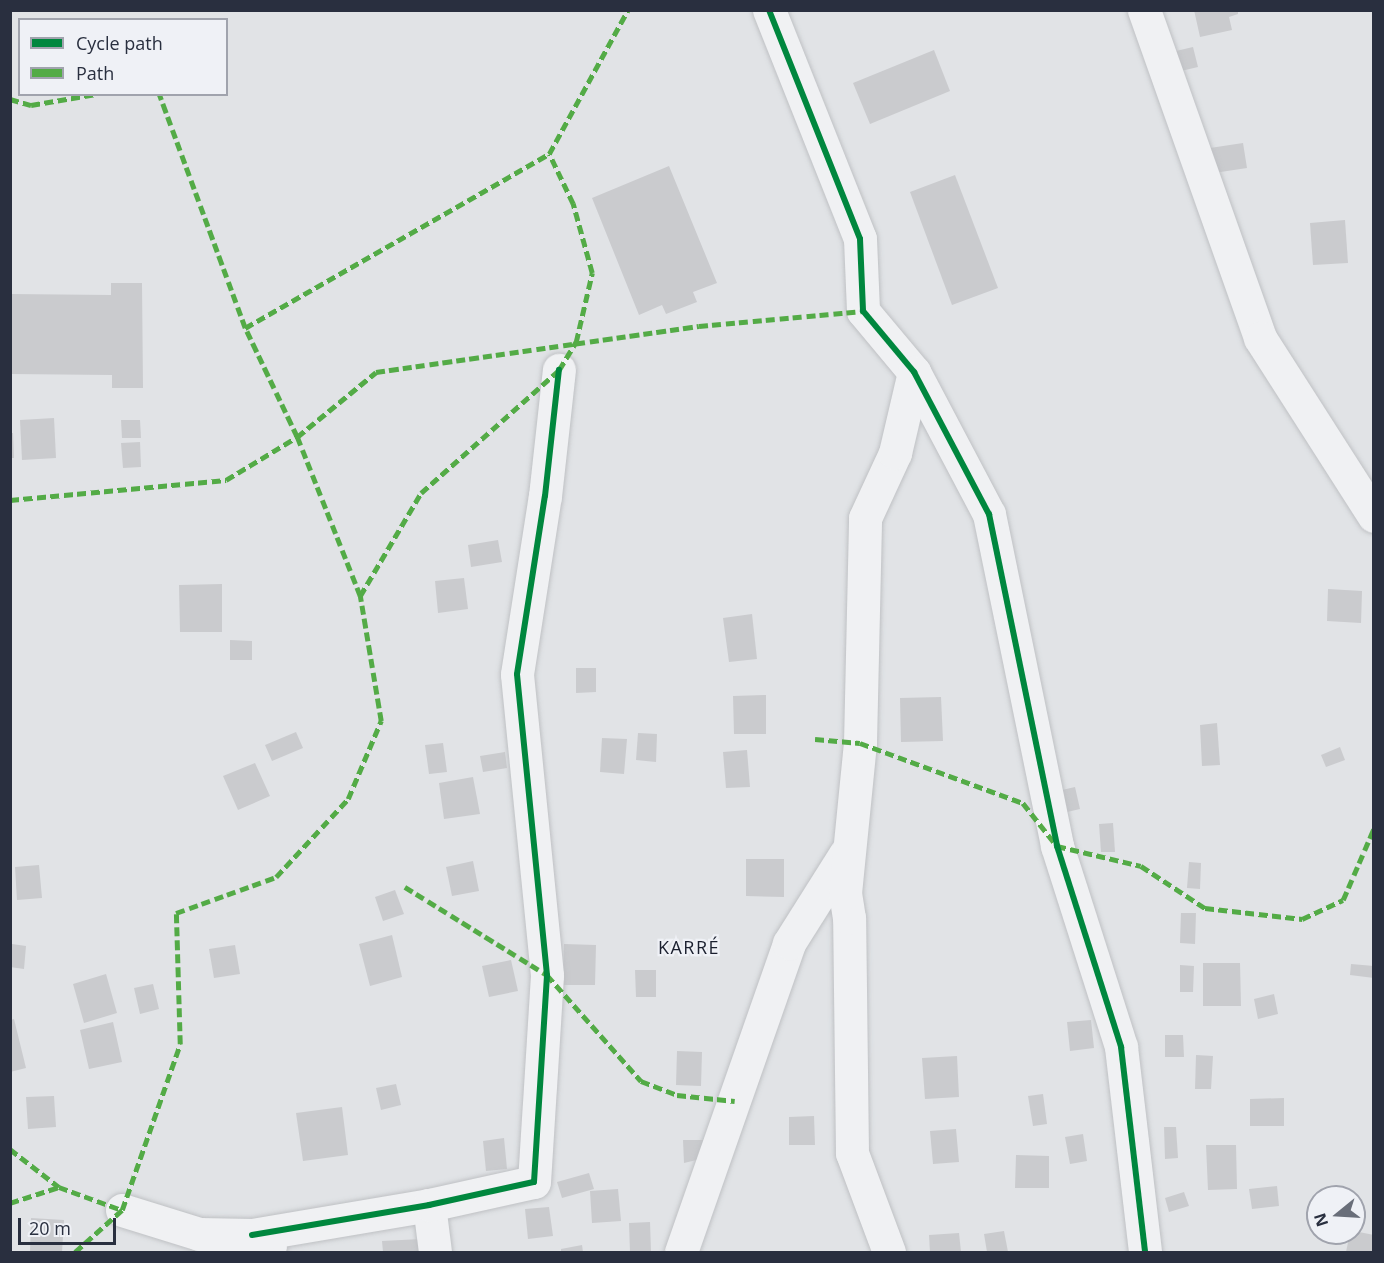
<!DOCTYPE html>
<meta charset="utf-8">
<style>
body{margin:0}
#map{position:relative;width:1384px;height:1263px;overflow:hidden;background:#e1e3e6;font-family:"Open Sans",sans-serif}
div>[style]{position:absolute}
.building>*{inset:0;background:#cacbce}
.roads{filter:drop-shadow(0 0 2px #bfc1c4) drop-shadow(0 0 2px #bfc1c4)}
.minor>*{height:33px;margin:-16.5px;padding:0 16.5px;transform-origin:16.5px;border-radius:16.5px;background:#f0f1f3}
.quiet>*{height:4.5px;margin-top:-2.25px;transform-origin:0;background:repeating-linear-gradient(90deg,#53ab46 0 9px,transparent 0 13.5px)}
.cycleway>*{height:6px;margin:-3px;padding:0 3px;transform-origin:3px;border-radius:3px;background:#00873e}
span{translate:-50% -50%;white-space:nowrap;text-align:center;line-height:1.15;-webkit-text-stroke:4.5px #eff1f6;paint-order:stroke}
.neighbourhood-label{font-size:18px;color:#1b202f;letter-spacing:1.5px}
.frame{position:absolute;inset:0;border:12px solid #292f3f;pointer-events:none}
.legend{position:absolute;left:18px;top:18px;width:210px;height:78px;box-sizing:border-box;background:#eff1f6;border:2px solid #a0a3ad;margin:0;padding:8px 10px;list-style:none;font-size:18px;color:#292f3f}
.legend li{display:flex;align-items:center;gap:12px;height:30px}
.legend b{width:30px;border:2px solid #a0a3ad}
.north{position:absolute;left:1306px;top:1185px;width:60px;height:60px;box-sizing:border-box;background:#eff1f6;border:2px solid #a0a3ad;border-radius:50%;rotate:252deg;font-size:16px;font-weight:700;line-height:24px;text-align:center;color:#292f3f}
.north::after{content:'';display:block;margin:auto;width:21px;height:27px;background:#696e79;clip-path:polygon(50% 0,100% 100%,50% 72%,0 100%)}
.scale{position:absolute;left:18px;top:1218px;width:98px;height:27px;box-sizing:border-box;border:3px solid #292f3f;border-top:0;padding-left:8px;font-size:18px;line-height:21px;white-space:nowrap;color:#292f3f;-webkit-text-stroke:4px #eff1f6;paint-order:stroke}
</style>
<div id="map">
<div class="building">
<div style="clip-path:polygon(1194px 10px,1238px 10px,1238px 14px,1229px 17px,1232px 30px,1200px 37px)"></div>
<div style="clip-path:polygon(1193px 47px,1198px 67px,1181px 71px,1176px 51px)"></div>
<div style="clip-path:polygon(934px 50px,950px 91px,870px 124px,853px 83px)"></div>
<div style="clip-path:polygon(1243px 143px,1247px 168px,1214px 173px,1210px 148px)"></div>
<div style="clip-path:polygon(669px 166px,717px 283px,693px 292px,697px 302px,666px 314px,662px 305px,639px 315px,592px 198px)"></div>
<div style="clip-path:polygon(955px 175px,998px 288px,952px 305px,910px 192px)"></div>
<div style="clip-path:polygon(1345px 220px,1348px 263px,1313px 265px,1310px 223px)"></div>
<div style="clip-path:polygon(111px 283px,142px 283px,143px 388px,112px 388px,112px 375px,10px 374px,10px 294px,111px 295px)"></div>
<div style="clip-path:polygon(54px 418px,56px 458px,22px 460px,20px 420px)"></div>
<div style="clip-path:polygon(121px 420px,140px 420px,141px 438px,122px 438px)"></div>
<div style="clip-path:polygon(10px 433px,13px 433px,14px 458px,10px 458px)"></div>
<div style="clip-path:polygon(140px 442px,141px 467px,123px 468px,121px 443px)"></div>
<div style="clip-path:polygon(498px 540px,502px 562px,471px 567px,468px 545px)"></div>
<div style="clip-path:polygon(464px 578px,468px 609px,438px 613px,435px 581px)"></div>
<div style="clip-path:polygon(222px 584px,222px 632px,180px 632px,179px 585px)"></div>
<div style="clip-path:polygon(1328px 589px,1362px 591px,1361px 623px,1327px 621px)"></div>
<div style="clip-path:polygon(752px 614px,757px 659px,729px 662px,723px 618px)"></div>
<div style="clip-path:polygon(230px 640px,252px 641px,252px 660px,230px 660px)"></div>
<div style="clip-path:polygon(576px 668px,596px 668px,596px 692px,576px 693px)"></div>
<div style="clip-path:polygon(766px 695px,766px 734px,734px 734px,733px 696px)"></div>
<div style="clip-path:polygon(941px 697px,943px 741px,901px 742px,900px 698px)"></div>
<div style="clip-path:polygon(1217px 723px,1220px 765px,1202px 766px,1200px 725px)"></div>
<div style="clip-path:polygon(296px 732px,303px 748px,272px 761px,265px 745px)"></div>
<div style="clip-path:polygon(638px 733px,657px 734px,656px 762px,636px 760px)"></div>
<div style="clip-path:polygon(602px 738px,627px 739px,624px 774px,600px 772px)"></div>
<div style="clip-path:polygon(443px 743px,447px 772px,429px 774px,425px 745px)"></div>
<div style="clip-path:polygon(1340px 747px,1345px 760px,1326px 767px,1321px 755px)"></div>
<div style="clip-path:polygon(747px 750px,750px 787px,726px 788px,723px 752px)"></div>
<div style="clip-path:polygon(505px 752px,507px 768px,483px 772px,480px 756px)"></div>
<div style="clip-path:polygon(255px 763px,270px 796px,238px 810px,223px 776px)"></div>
<div style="clip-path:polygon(473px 777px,480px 814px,444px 819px,439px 783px)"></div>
<div style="clip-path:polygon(1075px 787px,1080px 809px,1067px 812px,1062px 790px)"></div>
<div style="clip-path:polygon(1113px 823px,1115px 852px,1101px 852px,1099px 824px)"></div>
<div style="clip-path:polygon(746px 859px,784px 859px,784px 897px,746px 896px)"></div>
<div style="clip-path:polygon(473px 861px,479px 891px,452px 896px,446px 867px)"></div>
<div style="clip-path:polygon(1189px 862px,1201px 863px,1200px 889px,1187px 888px)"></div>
<div style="clip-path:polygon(39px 865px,42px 898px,17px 900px,15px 867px)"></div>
<div style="clip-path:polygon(395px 890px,404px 914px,383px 921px,375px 897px)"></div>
<div style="clip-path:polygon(1181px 913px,1196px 913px,1195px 944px,1180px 943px)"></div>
<div style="clip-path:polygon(392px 935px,402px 977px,370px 986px,359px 944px)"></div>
<div style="clip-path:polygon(12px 944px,26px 946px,24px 969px,10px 967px)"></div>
<div style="clip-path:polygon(564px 944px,596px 945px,595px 985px,563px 985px)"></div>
<div style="clip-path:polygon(235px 945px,240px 974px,214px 978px,209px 949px)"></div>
<div style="clip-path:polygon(511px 960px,518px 991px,489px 997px,482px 966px)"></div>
<div style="clip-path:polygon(1203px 963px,1240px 963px,1241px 1006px,1203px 1006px)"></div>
<div style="clip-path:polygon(1351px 964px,1374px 966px,1374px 978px,1350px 975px)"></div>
<div style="clip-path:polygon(1180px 965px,1194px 966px,1193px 992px,1180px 992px)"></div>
<div style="clip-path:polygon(635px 970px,656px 970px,656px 997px,636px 997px)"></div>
<div style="clip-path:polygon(106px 974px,117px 1013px,84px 1023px,73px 984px)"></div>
<div style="clip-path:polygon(153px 984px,159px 1009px,140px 1014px,134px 988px)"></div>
<div style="clip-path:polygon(1274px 994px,1278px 1014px,1258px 1019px,1254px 999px)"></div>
<div style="clip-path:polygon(14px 1019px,26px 1068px,10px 1072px,10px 1020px)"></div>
<div style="clip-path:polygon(1091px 1020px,1094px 1048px,1070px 1051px,1067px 1022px)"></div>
<div style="clip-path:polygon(113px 1022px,122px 1062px,89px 1069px,80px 1030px)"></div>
<div style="clip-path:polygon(1165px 1035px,1183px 1035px,1184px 1057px,1165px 1057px)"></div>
<div style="clip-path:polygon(677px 1051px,702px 1052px,701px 1086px,676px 1085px)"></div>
<div style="clip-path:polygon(1196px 1055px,1213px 1056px,1211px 1089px,1195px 1089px)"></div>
<div style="clip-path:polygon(957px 1056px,959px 1097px,925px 1099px,922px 1058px)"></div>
<div style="clip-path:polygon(396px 1084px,401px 1105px,381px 1110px,376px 1088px)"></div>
<div style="clip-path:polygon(1043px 1094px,1047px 1124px,1033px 1126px,1028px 1096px)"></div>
<div style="clip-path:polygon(54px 1096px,56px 1127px,28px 1129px,26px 1097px)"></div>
<div style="clip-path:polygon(1284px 1098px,1284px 1126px,1250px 1126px,1250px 1099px)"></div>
<div style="clip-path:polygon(342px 1107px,348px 1155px,303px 1161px,296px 1113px)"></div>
<div style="clip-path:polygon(814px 1116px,815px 1145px,789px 1145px,789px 1117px)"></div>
<div style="clip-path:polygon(1164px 1127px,1176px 1127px,1178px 1158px,1165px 1159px)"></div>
<div style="clip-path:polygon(956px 1129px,959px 1162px,933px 1164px,930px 1131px)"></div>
<div style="clip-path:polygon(1083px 1134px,1087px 1161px,1070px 1164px,1065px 1137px)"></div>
<div style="clip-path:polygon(504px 1138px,507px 1169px,486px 1171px,483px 1141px)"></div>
<div style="clip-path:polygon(683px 1140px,705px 1140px,705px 1158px,684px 1163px)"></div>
<div style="clip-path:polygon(1206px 1145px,1236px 1145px,1237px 1189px,1208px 1190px)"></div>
<div style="clip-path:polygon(1016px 1155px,1049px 1156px,1049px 1188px,1015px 1188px)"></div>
<div style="clip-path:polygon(589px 1173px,594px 1189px,562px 1198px,557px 1182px)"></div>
<div style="clip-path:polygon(1277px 1186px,1279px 1206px,1252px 1209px,1249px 1189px)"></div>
<div style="clip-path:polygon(618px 1189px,621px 1221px,592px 1223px,590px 1191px)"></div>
<div style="clip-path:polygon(1184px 1192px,1189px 1206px,1169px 1212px,1165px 1198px)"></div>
<div style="clip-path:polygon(549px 1207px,553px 1236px,528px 1239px,525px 1209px)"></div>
<div style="clip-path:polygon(31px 1218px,64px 1220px,62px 1252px,30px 1252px)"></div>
<div style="clip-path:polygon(650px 1222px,651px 1252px,630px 1252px,629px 1223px)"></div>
<div style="clip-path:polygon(1004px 1231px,1008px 1252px,987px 1252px,984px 1234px)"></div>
<div style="clip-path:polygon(1354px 1231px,1374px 1235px,1374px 1252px,1346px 1252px,1350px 1233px)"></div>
<div style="clip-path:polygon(959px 1233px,961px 1252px,930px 1252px,929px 1235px)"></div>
<div style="clip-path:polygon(421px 1239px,422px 1252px,383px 1252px,382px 1241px)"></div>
<div style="clip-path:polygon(582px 1245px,583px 1252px,561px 1252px,561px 1249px)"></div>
</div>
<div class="roads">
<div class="minor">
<div style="left:769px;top:10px;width:246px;rotate:68.3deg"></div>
<div style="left:860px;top:239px;width:72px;rotate:87.6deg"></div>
<div style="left:863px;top:311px;width:80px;rotate:50.1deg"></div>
<div style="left:914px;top:372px;width:161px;rotate:62.2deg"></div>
<div style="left:989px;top:514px;width:339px;rotate:78.4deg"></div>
<div style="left:1057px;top:846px;width:211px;rotate:72.3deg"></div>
<div style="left:1121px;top:1047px;width:206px;rotate:83.3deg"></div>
<div style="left:1144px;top:10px;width:348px;rotate:70.5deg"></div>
<div style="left:1260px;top:338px;width:211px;rotate:57.4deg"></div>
<div style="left:429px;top:1205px;width:47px;rotate:82.7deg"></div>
<div style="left:122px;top:1210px;width:81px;rotate:17.3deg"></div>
<div style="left:199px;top:1234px;width:53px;rotate:1.1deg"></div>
<div style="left:252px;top:1235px;width:21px;rotate:31deg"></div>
<div style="left:252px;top:1235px;width:180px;rotate:-9.6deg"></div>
<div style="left:429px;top:1205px;width:107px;rotate:-12.4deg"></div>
<div style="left:534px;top:1182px;width:207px;rotate:-86.4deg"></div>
<div style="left:547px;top:975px;width:302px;rotate:-95.7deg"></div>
<div style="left:517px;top:674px;width:180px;rotate:-81.1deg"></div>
<div style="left:545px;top:496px;width:127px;rotate:-83.7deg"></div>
<div style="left:681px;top:1252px;width:327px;rotate:-70.7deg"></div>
<div style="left:789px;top:943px;width:105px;rotate:-57.8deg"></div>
<div style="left:889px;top:1252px;width:106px;rotate:-110.5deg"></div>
<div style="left:852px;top:1153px;width:235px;rotate:-90.7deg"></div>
<div style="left:849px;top:918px;width:25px;rotate:-99deg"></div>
<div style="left:845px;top:893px;width:151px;rotate:-84.3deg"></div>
<div style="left:860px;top:743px;width:225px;rotate:-88.7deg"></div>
<div style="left:865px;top:518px;width:72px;rotate:-65.2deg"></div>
<div style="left:895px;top:453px;width:83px;rotate:-76.8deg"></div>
</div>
</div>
<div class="quiet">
<div style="left:10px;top:99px;width:22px;rotate:16deg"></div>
<div style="left:31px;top:105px;width:66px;rotate:-9.6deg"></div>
<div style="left:245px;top:328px;width:350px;rotate:-29.8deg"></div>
<div style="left:549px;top:154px;width:164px;rotate:-61.3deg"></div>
<div style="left:10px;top:500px;width:217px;rotate:-5.3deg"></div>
<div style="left:226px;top:480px;width:83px;rotate:-31.2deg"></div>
<div style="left:297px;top:437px;width:102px;rotate:-39.4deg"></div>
<div style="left:376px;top:372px;width:326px;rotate:-8.1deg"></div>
<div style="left:699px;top:326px;width:165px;rotate:-5.2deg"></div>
<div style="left:360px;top:596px;width:120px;rotate:-59.4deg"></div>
<div style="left:421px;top:493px;width:185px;rotate:-41.7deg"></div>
<div style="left:559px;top:370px;width:33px;rotate:-59deg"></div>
<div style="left:576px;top:342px;width:71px;rotate:-76.9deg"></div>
<div style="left:592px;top:273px;width:72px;rotate:-105.4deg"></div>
<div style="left:573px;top:204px;width:55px;rotate:-115.6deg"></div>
<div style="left:815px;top:739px;width:45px;rotate:5.1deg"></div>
<div style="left:860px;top:743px;width:174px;rotate:20.2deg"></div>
<div style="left:1023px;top:803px;width:55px;rotate:51.7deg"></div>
<div style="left:1057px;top:846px;width:86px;rotate:13.4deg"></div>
<div style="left:1141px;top:866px;width:77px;rotate:33.3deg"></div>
<div style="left:1205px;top:908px;width:98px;rotate:6.5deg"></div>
<div style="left:1302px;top:919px;width:45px;rotate:-24.9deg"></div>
<div style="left:1343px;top:900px;width:78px;rotate:-66.7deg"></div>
<div style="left:405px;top:887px;width:167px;rotate:31.8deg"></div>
<div style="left:547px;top:975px;width:142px;rotate:48.4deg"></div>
<div style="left:641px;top:1081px;width:39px;rotate:21deg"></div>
<div style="left:677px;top:1095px;width:58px;rotate:5.9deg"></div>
<div style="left:10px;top:1149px;width:62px;rotate:37.8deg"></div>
<div style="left:59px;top:1187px;width:67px;rotate:20.1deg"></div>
<div style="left:122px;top:1210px;width:176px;rotate:-70.7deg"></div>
<div style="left:180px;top:1044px;width:131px;rotate:-91.7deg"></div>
<div style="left:176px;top:913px;width:106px;rotate:-19.8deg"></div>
<div style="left:276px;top:877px;width:106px;rotate:-47.3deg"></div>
<div style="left:348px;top:799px;width:85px;rotate:-67.1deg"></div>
<div style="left:381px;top:721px;width:127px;rotate:-99.5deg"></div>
<div style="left:360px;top:596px;width:171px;rotate:-111.6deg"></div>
<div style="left:297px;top:437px;width:121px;rotate:-115.5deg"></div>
<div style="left:245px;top:328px;width:249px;rotate:-110.2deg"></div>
<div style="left:10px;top:1203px;width:52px;rotate:-18.1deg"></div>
<div style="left:75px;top:1252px;width:63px;rotate:-41.8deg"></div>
</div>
<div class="cycleway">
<div style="left:769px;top:10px;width:246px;rotate:68.3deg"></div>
<div style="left:860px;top:239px;width:72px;rotate:87.6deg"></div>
<div style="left:863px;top:311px;width:80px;rotate:50.1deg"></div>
<div style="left:914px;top:372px;width:161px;rotate:62.2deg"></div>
<div style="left:989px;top:514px;width:339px;rotate:78.4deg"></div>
<div style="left:1057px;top:846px;width:211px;rotate:72.3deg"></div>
<div style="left:1121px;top:1047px;width:206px;rotate:83.3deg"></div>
<div style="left:252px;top:1235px;width:180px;rotate:-9.6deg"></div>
<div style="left:429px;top:1205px;width:107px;rotate:-12.4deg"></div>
<div style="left:534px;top:1182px;width:207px;rotate:-86.4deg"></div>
<div style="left:547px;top:975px;width:302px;rotate:-95.7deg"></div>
<div style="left:517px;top:674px;width:180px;rotate:-81.1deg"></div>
<div style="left:545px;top:496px;width:127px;rotate:-83.7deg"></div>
</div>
<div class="neighbourhood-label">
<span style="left:689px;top:947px">KARRÉ</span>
</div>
<div class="frame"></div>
<ul class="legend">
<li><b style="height:8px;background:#00873e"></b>Cycle path</li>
<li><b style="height:8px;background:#53ab46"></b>Path</li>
</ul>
<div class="north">N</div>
<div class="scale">20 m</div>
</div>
